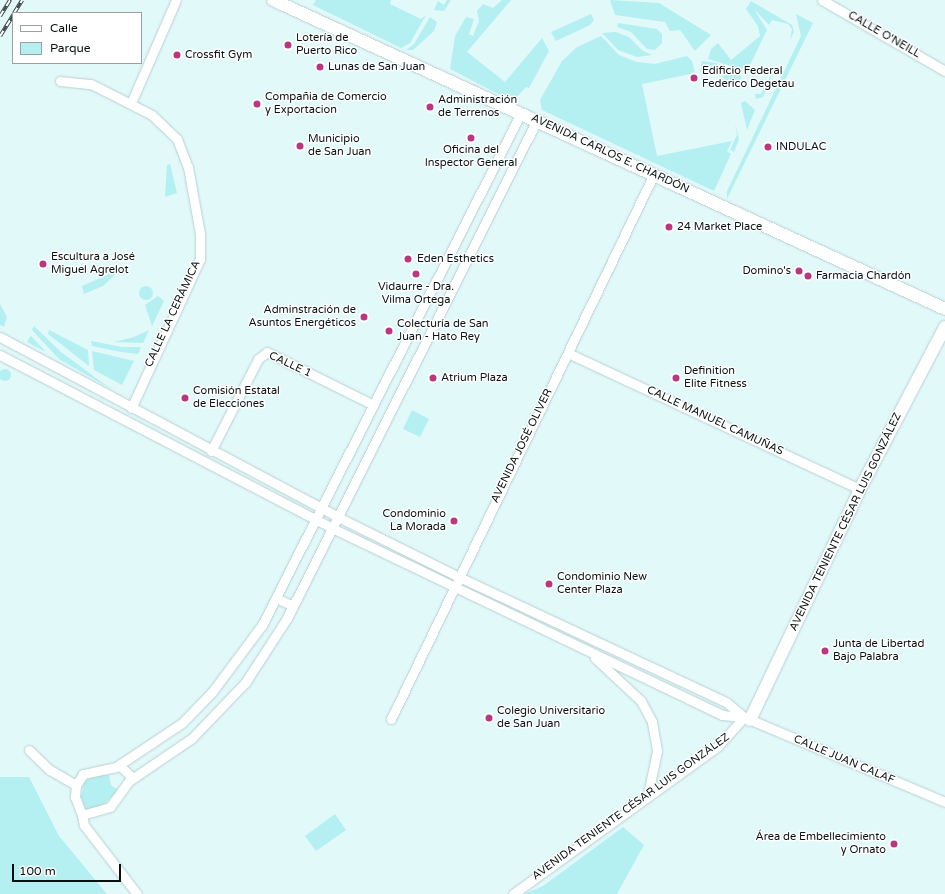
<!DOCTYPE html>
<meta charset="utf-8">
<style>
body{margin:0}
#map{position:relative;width:945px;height:894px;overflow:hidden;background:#e2f9fa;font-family:"Varela Round",sans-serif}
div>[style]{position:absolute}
.green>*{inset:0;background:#b4eff2}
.round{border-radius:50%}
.roads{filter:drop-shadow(0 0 1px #b9d0d1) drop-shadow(0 0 1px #b9d0d1)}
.street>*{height:9px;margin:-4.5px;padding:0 4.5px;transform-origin:4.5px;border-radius:4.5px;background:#fff}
.secondary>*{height:12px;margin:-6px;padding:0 6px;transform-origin:6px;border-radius:6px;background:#fff}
.rail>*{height:3.5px;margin-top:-1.75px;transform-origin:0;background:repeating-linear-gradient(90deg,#fff 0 6px,#3c4748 0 12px);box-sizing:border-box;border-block:1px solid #3c4748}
.dots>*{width:11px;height:11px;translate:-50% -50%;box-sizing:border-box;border:2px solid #fff;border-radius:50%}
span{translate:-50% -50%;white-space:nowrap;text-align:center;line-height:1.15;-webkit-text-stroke:3px #fff;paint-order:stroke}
.street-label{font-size:11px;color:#091111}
.poi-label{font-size:11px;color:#091111}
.left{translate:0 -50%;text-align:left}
.right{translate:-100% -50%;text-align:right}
.legend{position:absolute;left:12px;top:12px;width:130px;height:52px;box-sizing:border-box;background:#fff;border:1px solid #9da0a0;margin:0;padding:5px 7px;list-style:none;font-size:12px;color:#091111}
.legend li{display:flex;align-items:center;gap:8px;height:20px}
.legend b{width:20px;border:1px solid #9da0a0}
.scale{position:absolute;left:12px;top:864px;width:109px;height:18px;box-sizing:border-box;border:2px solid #091111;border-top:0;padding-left:5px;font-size:12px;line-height:14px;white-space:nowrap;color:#091111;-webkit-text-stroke:3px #fff;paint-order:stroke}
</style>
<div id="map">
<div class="green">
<div style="clip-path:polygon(316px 0,391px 0,390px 4px,421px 19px,426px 15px,410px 43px,401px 48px,313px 5px)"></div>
<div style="clip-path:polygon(447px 0,451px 0,444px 11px,434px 10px,438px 1px,444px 5px)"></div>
<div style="clip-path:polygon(502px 0,511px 0,467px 52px,505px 82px,542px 38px,549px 51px,529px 88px,526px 87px,516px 98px,504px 97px,450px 69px,455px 36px,466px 17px,474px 19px,469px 34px,473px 36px,479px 21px,477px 11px,483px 4px,493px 8px)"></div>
<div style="clip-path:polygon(610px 0,659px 3px,711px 35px,695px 51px,680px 30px,670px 31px,665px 22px,615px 15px)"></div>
<div style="clip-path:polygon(751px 1px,792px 25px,794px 32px,790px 40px,792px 29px,788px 24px,772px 20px,769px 25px,754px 9px,767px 30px,749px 67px,741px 69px,708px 59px,711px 49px,718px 43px,731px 60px,760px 36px,758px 26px,746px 9px)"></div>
<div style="clip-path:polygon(591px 14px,594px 20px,590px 25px,556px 41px,551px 32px)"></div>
<div style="clip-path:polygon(796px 14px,813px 23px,727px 199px,727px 191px,801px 36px)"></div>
<div style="clip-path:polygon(430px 17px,437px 22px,434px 31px,413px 50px,406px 50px,414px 44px)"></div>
<div style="clip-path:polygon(618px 23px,657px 29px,662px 34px,662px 43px,655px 50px,647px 49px,631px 32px,617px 27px)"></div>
<div style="clip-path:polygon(616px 32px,629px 37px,643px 51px,652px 55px,637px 57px,618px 50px,602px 33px)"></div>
<div style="clip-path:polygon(601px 36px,619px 55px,637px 62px,655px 64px,687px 56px,692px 61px,695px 73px,642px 84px,657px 156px,732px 141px,727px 151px,731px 154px,714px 191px,542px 110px,540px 100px,562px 61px,577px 47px)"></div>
<div style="clip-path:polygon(702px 61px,717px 63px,723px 87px,717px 68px,700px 72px)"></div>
<div style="clip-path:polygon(719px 64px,740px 72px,741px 83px,726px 86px)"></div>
<div style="clip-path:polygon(774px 69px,763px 97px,756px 99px,755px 94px,761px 94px)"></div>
<div style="clip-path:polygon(745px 101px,755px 110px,747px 130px,741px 103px)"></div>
<div style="clip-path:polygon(735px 124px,739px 139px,734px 152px,730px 150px,737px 135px)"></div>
<div style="clip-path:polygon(170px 164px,177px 193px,165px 197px,167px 165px)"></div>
<div style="clip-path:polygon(121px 269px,103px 286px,84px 294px,82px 286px)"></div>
<div class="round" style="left:139px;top:286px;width:14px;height:14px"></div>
<div style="clip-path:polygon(158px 296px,164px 301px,152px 326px,145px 305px)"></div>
<div style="clip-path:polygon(0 304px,7px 317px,4px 327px,0 325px)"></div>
<div style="clip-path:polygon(34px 326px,61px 352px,111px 389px,59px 359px,32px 330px)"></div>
<div style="clip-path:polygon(49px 330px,88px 350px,89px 366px,48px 334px)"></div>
<div style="clip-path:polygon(149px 330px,143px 343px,114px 342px,134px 337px)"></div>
<div style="clip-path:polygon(31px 335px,31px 336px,46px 352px,27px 342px)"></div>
<div style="clip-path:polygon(91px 341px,122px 347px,141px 347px,138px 354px,121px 352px,92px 346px)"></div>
<div style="clip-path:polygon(92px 351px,134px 361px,122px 385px,94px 370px)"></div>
<div class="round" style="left:-1px;top:369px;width:12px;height:12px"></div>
<div style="clip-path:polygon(412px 410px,429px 419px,420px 437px,403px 429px)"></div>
<div style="clip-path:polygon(109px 775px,111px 785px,118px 790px,105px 803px,87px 813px,81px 797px,84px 783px,92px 776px)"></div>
<div style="clip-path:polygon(0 777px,29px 777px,59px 836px,107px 894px,0 894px)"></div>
<div style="clip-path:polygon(335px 814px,346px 830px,316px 851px,305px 836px)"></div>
<div style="clip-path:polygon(623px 827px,644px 845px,617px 894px,524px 894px,543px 886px)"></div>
</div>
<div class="roads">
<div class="street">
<div style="left:822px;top:0;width:142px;rotate:30deg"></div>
<div style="left:60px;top:81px;width:31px;rotate:6deg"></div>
<div style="left:91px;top:84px;width:68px;rotate:26.9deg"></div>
<div style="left:152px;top:115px;width:35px;rotate:44deg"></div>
<div style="left:177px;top:139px;width:30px;rotate:69deg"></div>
<div style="left:188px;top:167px;width:68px;rotate:79.8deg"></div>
<div style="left:200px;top:234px;width:25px;rotate:90deg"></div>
<div style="left:200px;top:259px;width:164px;rotate:114.8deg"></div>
<div style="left:131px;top:103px;width:112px;rotate:-66.4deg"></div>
<div style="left:521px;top:113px;width:574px;rotate:116.83deg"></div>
<div style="left:262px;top:625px;width:84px;rotate:126.7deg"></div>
<div style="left:212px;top:692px;width:43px;rotate:134.1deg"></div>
<div style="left:182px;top:723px;width:79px;rotate:146.3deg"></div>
<div style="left:116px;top:767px;width:34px;rotate:168deg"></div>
<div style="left:83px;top:774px;width:13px;rotate:122deg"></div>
<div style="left:76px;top:785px;width:12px;rotate:95deg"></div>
<div style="left:75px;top:797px;width:19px;rotate:69deg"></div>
<div style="left:82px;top:815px;width:29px;rotate:-16deg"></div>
<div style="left:110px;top:807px;width:32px;rotate:-54deg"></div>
<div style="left:129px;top:781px;width:76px;rotate:-34.3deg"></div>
<div style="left:192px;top:738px;width:76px;rotate:-46.1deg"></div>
<div style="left:245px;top:683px;width:77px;rotate:-57.1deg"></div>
<div style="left:287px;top:618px;width:557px;rotate:-63.34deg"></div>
<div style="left:0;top:337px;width:383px;rotate:28deg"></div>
<div style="left:338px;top:517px;width:135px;rotate:26.4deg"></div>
<div style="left:459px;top:577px;width:295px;rotate:25.1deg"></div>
<div style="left:726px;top:702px;width:23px;rotate:40deg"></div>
<div style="left:744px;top:717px;width:218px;rotate:22.9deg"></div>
<div style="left:570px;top:354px;width:320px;rotate:25deg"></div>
<div style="left:0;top:355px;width:374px;rotate:27.5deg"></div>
<div style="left:332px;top:528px;width:433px;rotate:25.6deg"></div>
<div style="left:722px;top:715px;width:22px;rotate:5deg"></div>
<div style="left:211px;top:451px;width:103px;rotate:-62.9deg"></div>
<div style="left:258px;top:359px;width:11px;rotate:-38deg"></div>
<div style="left:267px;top:352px;width:119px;rotate:26.4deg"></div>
<div style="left:276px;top:598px;width:19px;rotate:25deg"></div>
<div style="left:595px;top:658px;width:63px;rotate:43.1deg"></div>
<div style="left:641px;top:701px;width:24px;rotate:62deg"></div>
<div style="left:652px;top:722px;width:29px;rotate:80deg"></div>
<div style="left:657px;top:751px;width:44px;rotate:101.8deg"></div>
<div style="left:391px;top:719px;width:605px;rotate:-64.24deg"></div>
<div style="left:29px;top:750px;width:29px;rotate:44deg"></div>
<div style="left:50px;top:770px;width:30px;rotate:30deg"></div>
<div style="left:119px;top:765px;width:19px;rotate:43deg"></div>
<div style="left:82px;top:815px;width:10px;rotate:79deg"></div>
<div style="left:84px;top:825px;width:87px;rotate:52.5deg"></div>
<div style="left:513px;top:894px;width:253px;rotate:-35.8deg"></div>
<div style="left:718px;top:746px;width:39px;rotate:-48deg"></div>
</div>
<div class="secondary">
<div style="left:273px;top:0;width:740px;rotate:24.69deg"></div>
<div style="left:750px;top:720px;width:256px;rotate:-64.5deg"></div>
<div style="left:860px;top:489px;width:183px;rotate:-62.3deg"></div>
</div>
</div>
<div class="rail">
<div style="left:14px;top:13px;width:15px;rotate:-58deg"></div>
<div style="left:0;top:16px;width:19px;rotate:-58deg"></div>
<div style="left:0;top:36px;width:25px;rotate:-58deg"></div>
</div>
<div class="dots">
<div style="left:288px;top:45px;background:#b93780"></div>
<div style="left:177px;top:55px;background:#b93780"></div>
<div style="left:320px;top:67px;background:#b93780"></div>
<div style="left:694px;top:78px;background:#b93780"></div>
<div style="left:257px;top:104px;background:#b93780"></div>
<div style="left:430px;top:107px;background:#b93780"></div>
<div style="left:471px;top:138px;background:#b93780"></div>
<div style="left:300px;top:146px;background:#b93780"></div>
<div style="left:768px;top:147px;background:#b93780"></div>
<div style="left:669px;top:227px;background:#b93780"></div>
<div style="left:408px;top:259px;background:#b93780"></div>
<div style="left:43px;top:264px;background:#b93780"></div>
<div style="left:799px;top:271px;background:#b93780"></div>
<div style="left:416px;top:274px;background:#b93780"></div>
<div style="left:808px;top:276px;background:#b93780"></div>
<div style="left:364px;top:317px;background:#b93780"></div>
<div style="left:389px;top:331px;background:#b93780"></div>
<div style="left:433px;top:378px;background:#b93780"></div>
<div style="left:676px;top:378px;background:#b93780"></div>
<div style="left:185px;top:398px;background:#b93780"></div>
<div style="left:454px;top:521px;background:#b93780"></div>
<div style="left:549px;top:584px;background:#b93780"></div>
<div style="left:825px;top:651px;background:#b93780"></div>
<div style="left:489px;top:718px;background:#b93780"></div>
<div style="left:894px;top:844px;background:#b93780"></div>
</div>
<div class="street-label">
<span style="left:884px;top:35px;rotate:30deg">CALLE O'NEILL</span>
<span style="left:610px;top:154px;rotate:25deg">AVENIDA CARLOS E. CHARDÓN</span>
<span style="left:173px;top:314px;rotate:-65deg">CALLE LA CERÁMICA</span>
<span style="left:290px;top:365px;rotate:25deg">CALLE 1</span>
<span style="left:715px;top:421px;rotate:25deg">CALLE MANUEL CAMUÑAS</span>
<span style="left:522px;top:446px;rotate:-64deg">AVENIDA JOSÉ OLIVER</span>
<span style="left:846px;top:522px;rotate:-64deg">AVENIDA TENIENTE CÉSAR LUIS GONZÁLEZ</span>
<span style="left:844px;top:760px;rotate:23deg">CALLE JUAN CALAF</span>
<span style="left:631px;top:807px;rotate:-36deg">AVENIDA TENIENTE CÉSAR LUIS GONZÁLEZ</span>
</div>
<div class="poi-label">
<span class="left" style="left:296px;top:45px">Lotería de<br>Puerto Rico</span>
<span class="left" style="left:185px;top:55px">Crossfit Gym</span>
<span class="left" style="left:328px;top:67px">Lunas de San Juan</span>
<span class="left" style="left:702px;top:78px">Edificio Federal<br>Federico Degetau</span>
<span class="left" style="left:265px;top:104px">Compañia de Comercio<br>y Exportacion</span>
<span class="left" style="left:438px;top:107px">Administración<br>de Terrenos</span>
<span class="left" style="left:308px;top:146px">Municipio<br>de San Juan</span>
<span class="left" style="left:776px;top:147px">INDULAC</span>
<span style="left:471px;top:157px">Oficina del<br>Inspector General</span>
<span class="left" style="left:677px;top:227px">24 Market Place</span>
<span class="left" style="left:51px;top:264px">Escultura a José<br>Miguel Agrelot</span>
<span class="left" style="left:417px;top:259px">Eden Esthetics</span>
<span class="right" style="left:791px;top:271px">Domino's</span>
<span class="left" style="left:816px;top:276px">Farmacia Chardón</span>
<span style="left:416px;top:294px">Vidaurre - Dra.<br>Vilma Ortega</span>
<span class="right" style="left:356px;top:317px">Adminstración de<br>Asuntos Energéticos</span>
<span class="left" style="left:397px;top:331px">Colecturía de San<br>Juan - Hato Rey</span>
<span class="left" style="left:684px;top:378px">Definition<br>Elite Fitness</span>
<span class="left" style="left:441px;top:378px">Atrium Plaza</span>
<span class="left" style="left:193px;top:398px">Comisión Estatal<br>de Elecciones</span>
<span class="right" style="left:446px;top:521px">Condominio<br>La Morada</span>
<span class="left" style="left:557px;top:584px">Condominio New<br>Center Plaza</span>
<span class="left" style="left:833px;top:651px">Junta de Libertad<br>Bajo Palabra</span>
<span class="left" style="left:497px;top:718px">Colegio Universitario<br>de San Juan</span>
<span class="right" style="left:886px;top:844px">Área de Embellecimiento<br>y Ornato</span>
</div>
<ul class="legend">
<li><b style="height:5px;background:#fff"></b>Calle</li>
<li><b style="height:11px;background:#b4eff2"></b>Parque</li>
</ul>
<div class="scale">100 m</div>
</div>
